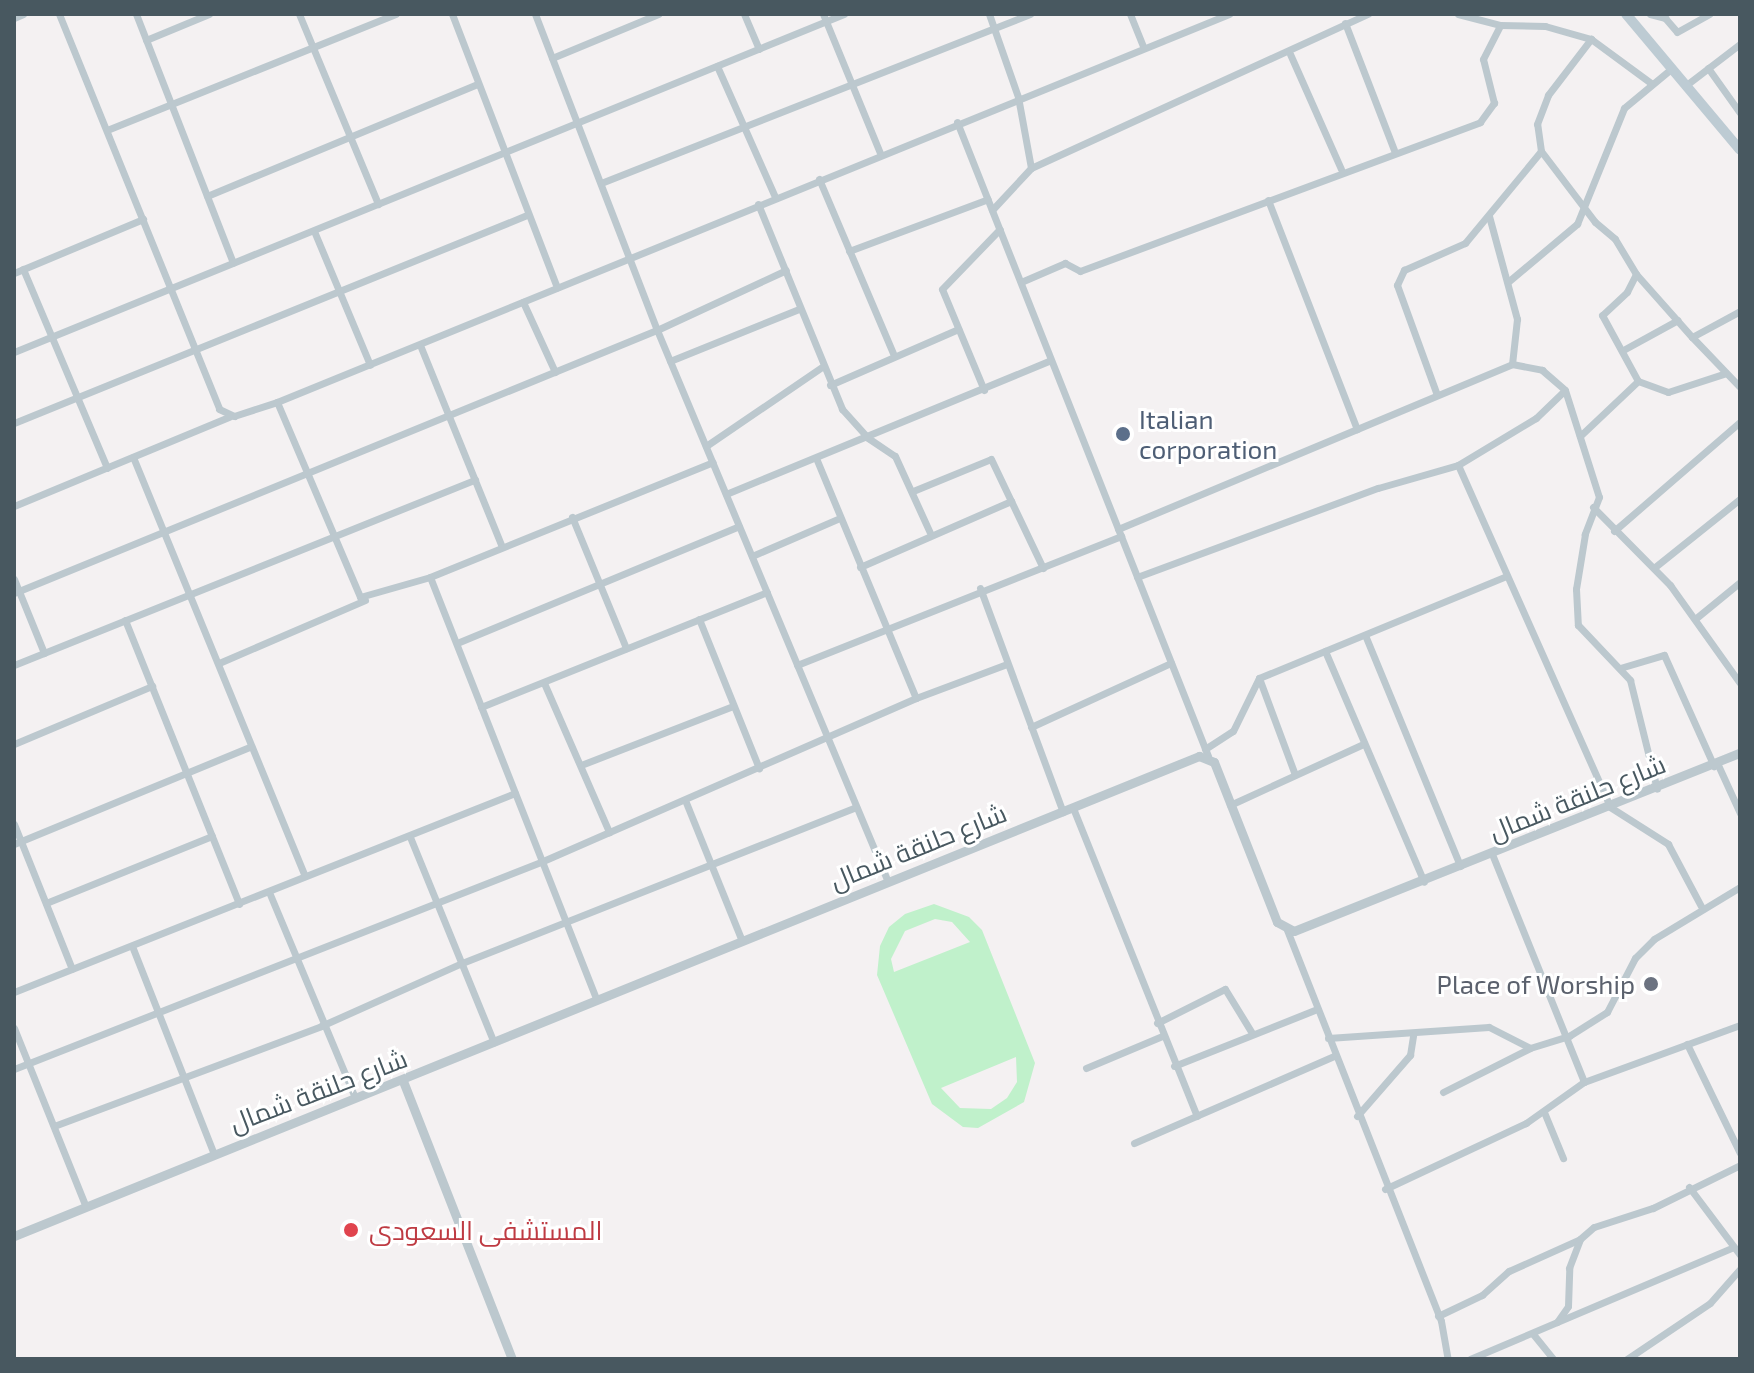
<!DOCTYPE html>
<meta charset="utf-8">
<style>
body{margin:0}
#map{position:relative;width:1754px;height:1373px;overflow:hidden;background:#f4f1f2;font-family:"Exo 2",Cairo,sans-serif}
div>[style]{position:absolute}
.green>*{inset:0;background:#c0f1cb}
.minor>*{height:7px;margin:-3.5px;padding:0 3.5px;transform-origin:3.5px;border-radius:3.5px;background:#bcc8ce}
.tertiary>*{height:9px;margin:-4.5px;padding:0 4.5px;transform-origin:4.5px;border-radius:4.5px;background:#bcc8ce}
.secondary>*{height:10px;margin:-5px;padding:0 5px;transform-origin:5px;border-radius:5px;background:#bdcbd3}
.dots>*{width:22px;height:22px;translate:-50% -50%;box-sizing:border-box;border:4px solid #fff;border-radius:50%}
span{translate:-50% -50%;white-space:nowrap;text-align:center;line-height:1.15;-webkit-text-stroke:6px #fff;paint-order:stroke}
.service-label{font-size:26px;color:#4e5e75}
.left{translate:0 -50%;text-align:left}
.street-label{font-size:26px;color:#485860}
.worship-label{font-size:26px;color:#5b616d}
.right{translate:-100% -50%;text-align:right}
.health-label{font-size:26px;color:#be3a42}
.frame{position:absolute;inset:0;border:16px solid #485860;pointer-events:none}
</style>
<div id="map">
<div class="green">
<div style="clip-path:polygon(evenodd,934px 904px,969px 917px,982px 930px,1035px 1063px,1024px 1102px,978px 1128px,963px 1127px,932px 1104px,877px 975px,880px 946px,889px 927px,905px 914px,934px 904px,935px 919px,952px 922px,970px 942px,894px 972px,891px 959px,905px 931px,935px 919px,934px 904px,1016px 1057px,1017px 1082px,1007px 1098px,991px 1109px,960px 1108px,941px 1088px,1016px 1057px)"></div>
</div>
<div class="minor">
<div style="left:59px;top:14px;width:426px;rotate:67.9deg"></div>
<div style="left:219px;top:409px;width:17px;rotate:25deg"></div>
<div style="left:234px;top:416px;width:45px;rotate:-18deg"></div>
<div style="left:277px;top:402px;width:212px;rotate:66.9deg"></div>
<div style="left:360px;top:597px;width:73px;rotate:-15.9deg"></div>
<div style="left:430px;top:577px;width:455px;rotate:68.5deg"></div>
<div style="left:136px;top:14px;width:267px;rotate:68.7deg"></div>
<div style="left:299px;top:14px;width:206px;rotate:67.4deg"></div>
<div style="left:452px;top:14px;width:293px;rotate:69deg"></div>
<div style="left:535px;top:14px;width:339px;rotate:68.9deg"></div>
<div style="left:657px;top:330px;width:598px;rotate:67.29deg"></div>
<div style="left:744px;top:14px;width:38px;rotate:67deg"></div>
<div style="left:823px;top:14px;width:150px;rotate:67.7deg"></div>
<div style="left:989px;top:14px;width:88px;rotate:70.7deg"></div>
<div style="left:1018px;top:97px;width:72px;rotate:79.6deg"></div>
<div style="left:1130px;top:14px;width:35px;rotate:68deg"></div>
<div style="left:1458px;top:14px;width:43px;rotate:14.7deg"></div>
<div style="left:1650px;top:14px;width:16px;rotate:15deg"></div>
<div style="left:1665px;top:18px;width:18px;rotate:49deg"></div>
<div style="left:1677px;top:32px;width:37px;rotate:-29deg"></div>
<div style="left:14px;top:18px;width:10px;rotate:-24deg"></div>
<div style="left:1345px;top:23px;width:136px;rotate:68.9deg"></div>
<div style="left:146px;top:40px;width:68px;rotate:-22.4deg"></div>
<div style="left:1290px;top:54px;width:126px;rotate:66.1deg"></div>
<div style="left:552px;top:58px;width:115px;rotate:-22.5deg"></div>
<div style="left:717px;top:66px;width:143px;rotate:66.1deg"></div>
<div style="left:1708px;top:68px;width:55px;rotate:54.6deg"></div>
<div style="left:1685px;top:86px;width:69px;rotate:-37.4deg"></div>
<div style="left:957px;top:122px;width:682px;rotate:68.4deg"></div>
<div style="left:107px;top:130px;width:311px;rotate:-21.9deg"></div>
<div style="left:1541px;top:151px;width:89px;rotate:52.7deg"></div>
<div style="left:1595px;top:222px;width:26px;rotate:40deg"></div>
<div style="left:1615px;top:239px;width:41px;rotate:59deg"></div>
<div style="left:1636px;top:274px;width:84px;rotate:48.4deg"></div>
<div style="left:1692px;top:337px;width:55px;rotate:-28.4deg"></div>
<div style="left:819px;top:179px;width:192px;rotate:67deg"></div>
<div style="left:601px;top:183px;width:461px;rotate:-21.5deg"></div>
<div style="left:207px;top:196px;width:292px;rotate:-22.5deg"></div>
<div style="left:1268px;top:200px;width:246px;rotate:68.8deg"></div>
<div style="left:758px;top:204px;width:222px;rotate:67.7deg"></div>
<div style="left:842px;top:409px;width:39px;rotate:48deg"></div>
<div style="left:868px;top:438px;width:32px;rotate:34deg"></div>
<div style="left:895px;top:456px;width:87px;rotate:65.5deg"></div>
<div style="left:992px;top:210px;width:57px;rotate:-47.1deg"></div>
<div style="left:1031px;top:168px;width:371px;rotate:-24.6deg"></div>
<div style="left:1489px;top:216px;width:107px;rotate:74.8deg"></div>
<div style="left:1517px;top:319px;width:45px;rotate:96.3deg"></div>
<div style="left:314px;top:231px;width:145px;rotate:67.3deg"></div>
<div style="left:849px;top:251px;width:148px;rotate:-20.5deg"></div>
<div style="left:23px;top:269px;width:216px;rotate:67.1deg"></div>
<div style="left:14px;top:273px;width:140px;rotate:-22.7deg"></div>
<div style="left:1636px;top:274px;width:20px;rotate:117deg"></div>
<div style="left:1627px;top:292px;width:34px;rotate:137deg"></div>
<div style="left:1602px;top:315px;width:75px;rotate:61.4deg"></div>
<div style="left:1638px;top:381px;width:32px;rotate:20deg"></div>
<div style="left:1668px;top:392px;width:61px;rotate:-18.1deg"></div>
<div style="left:1509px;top:281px;width:89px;rotate:-40deg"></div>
<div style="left:1577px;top:224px;width:125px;rotate:-67.9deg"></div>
<div style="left:1624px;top:108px;width:61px;rotate:-39.7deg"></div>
<div style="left:1021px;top:282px;width:48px;rotate:-23.4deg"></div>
<div style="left:1065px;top:263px;width:17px;rotate:28deg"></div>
<div style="left:1080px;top:271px;width:427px;rotate:-20.4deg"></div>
<div style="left:1480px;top:122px;width:24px;rotate:-54deg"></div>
<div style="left:1494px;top:103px;width:45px;rotate:-104deg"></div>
<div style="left:1483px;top:59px;width:38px;rotate:-63deg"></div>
<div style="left:1500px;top:25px;width:45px;rotate:1.3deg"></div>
<div style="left:1545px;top:26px;width:48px;rotate:15.8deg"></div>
<div style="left:1591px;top:39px;width:74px;rotate:36.3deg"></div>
<div style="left:523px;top:302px;width:77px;rotate:65.4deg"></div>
<div style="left:1692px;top:337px;width:69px;rotate:46.2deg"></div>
<div style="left:420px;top:345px;width:218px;rotate:67.9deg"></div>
<div style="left:1625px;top:349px;width:60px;rotate:-28.7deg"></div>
<div style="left:14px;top:352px;width:896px;rotate:-22.16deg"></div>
<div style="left:670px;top:361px;width:139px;rotate:-22deg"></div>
<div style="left:830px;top:385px;width:140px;rotate:-23.6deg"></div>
<div style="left:984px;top:390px;width:109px;rotate:-112.6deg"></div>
<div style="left:942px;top:289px;width:83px;rotate:-46deg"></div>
<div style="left:1437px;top:395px;width:117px;rotate:-110deg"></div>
<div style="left:1397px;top:285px;width:17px;rotate:-65deg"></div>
<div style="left:1404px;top:270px;width:67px;rotate:-23.9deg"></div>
<div style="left:1465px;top:243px;width:119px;rotate:-50.4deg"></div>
<div style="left:1541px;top:151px;width:27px;rotate:-98deg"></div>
<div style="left:1537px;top:124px;width:31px;rotate:-69deg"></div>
<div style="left:1548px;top:95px;width:71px;rotate:-52.5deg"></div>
<div style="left:277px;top:402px;width:1028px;rotate:-22.17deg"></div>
<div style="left:14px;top:423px;width:554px;rotate:-22.07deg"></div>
<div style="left:1580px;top:436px;width:80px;rotate:-43.5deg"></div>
<div style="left:706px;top:446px;width:140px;rotate:-34.3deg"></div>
<div style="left:133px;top:457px;width:453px;rotate:67.7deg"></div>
<div style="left:816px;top:458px;width:260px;rotate:67.4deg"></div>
<div style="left:1458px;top:465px;width:374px;rotate:66deg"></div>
<div style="left:1610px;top:807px;width:69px;rotate:32.5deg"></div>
<div style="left:1668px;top:844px;width:70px;rotate:62deg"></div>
<div style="left:913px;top:491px;width:84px;rotate:-22.3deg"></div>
<div style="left:991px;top:459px;width:121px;rotate:64.5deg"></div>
<div style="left:726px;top:494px;width:349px;rotate:-22.4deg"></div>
<div style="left:14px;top:506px;width:233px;rotate:-22.5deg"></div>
<div style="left:1593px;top:507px;width:110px;rotate:45.4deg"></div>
<div style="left:1670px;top:585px;width:120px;rotate:54.5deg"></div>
<div style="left:572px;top:517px;width:142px;rotate:67.6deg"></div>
<div style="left:1118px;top:529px;width:427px;rotate:-22.7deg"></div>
<div style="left:1512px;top:364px;width:31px;rotate:11deg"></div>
<div style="left:1542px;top:370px;width:30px;rotate:41deg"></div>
<div style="left:1565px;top:390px;width:112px;rotate:72.4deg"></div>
<div style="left:1599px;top:497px;width:40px;rotate:111deg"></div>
<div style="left:1585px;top:534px;width:56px;rotate:99.3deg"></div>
<div style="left:1576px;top:589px;width:36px;rotate:87deg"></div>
<div style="left:1578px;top:625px;width:76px;rotate:46.6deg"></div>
<div style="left:1630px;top:680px;width:112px;rotate:76.1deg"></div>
<div style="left:1614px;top:531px;width:167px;rotate:-40.9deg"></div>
<div style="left:752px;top:556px;width:96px;rotate:-23.4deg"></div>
<div style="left:860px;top:567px;width:165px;rotate:-23.6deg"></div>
<div style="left:1655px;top:567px;width:109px;rotate:-38.7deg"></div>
<div style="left:430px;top:577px;width:305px;rotate:-22.1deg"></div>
<div style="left:1137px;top:577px;width:257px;rotate:-20.3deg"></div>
<div style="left:1378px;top:488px;width:83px;rotate:-16deg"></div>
<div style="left:1458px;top:465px;width:91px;rotate:-31.1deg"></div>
<div style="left:1536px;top:418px;width:40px;rotate:-44deg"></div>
<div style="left:14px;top:579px;width:80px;rotate:67.9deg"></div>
<div style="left:980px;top:588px;width:239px;rotate:69.7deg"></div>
<div style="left:14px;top:593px;width:695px;rotate:-22.25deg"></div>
<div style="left:657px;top:330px;width:142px;rotate:-24.9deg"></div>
<div style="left:699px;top:619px;width:161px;rotate:68.1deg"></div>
<div style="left:1695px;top:619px;width:58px;rotate:-39.4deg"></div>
<div style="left:125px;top:620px;width:306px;rotate:68.1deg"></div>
<div style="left:1365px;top:635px;width:250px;rotate:67.6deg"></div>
<div style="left:457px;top:643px;width:305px;rotate:-22.5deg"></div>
<div style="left:1325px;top:651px;width:251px;rotate:66.8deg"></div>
<div style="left:219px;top:663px;width:159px;rotate:-23.3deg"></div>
<div style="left:14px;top:665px;width:497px;rotate:-21.9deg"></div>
<div style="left:797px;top:665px;width:349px;rotate:-21.7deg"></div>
<div style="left:1620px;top:668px;width:46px;rotate:-16.5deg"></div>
<div style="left:1664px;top:655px;width:122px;rotate:65.8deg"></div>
<div style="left:1259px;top:678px;width:103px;rotate:69.6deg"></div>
<div style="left:544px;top:683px;width:163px;rotate:66.4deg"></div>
<div style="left:481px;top:707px;width:308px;rotate:-21.9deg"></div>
<div style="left:1031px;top:727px;width:154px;rotate:-24.6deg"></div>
<div style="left:14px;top:744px;width:150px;rotate:-22.8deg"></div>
<div style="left:1205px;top:749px;width:33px;rotate:-33deg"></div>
<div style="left:1233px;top:731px;width:59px;rotate:-63.9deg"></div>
<div style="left:1259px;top:678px;width:268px;rotate:-22.4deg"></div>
<div style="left:581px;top:765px;width:163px;rotate:-21.2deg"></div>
<div style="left:1718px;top:765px;width:53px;rotate:65.4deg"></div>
<div style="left:685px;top:800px;width:152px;rotate:68deg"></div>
<div style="left:1230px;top:805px;width:146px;rotate:-24.6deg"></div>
<div style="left:1073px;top:808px;width:332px;rotate:68.1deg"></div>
<div style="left:14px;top:824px;width:156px;rotate:68.2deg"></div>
<div style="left:410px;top:837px;width:222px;rotate:67.8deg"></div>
<div style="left:14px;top:844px;width:254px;rotate:-22.4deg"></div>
<div style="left:1492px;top:854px;width:246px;rotate:68deg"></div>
<div style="left:269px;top:892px;width:223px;rotate:67.3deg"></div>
<div style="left:46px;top:903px;width:179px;rotate:-22deg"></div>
<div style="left:1287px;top:930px;width:420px;rotate:68.5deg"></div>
<div style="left:1441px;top:1321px;width:39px;rotate:80deg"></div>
<div style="left:132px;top:946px;width:224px;rotate:68.5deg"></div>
<div style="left:14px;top:992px;width:539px;rotate:-21.66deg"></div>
<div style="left:1157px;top:1023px;width:76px;rotate:-26.6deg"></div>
<div style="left:1225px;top:989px;width:52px;rotate:58.5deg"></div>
<div style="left:14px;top:1028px;width:193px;rotate:68.1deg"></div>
<div style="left:1328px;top:1038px;width:161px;rotate:-3.9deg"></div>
<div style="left:1489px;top:1027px;width:46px;rotate:27.1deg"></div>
<div style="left:1687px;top:1044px;width:121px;rotate:64.1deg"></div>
<div style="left:1174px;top:1066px;width:154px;rotate:-21.7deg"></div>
<div style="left:1086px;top:1068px;width:82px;rotate:-22.8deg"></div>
<div style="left:14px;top:1069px;width:568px;rotate:-21.46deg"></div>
<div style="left:543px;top:861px;width:407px;rotate:-23.6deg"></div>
<div style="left:916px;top:698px;width:97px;rotate:-20.5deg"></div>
<div style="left:1443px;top:1092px;width:97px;rotate:-26.8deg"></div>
<div style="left:1530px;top:1048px;width:41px;rotate:-17.1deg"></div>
<div style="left:1569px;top:1036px;width:45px;rotate:-32.3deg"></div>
<div style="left:1607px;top:1012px;width:61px;rotate:-62.6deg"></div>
<div style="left:1635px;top:958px;width:27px;rotate:-45deg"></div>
<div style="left:1654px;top:939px;width:100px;rotate:-31.2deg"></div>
<div style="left:1544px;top:1112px;width:50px;rotate:67.6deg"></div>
<div style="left:1357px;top:1116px;width:81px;rotate:-49deg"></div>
<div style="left:1410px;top:1055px;width:20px;rotate:-81deg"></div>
<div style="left:54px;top:1126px;width:285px;rotate:-20.5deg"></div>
<div style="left:321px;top:1026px;width:154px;rotate:-24.1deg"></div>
<div style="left:462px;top:963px;width:424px;rotate:-21.6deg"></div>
<div style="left:1134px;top:1143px;width:218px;rotate:-23.5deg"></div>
<div style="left:1689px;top:1187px;width:85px;rotate:53.1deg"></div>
<div style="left:1385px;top:1189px;width:156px;rotate:-25.1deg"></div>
<div style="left:1526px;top:1123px;width:71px;rotate:-35.3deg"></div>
<div style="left:1584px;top:1082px;width:166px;rotate:-20.1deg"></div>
<div style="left:1438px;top:1316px;width:49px;rotate:-25.5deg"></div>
<div style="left:1482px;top:1295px;width:36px;rotate:-42deg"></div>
<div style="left:1509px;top:1271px;width:76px;rotate:-24.2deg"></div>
<div style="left:1557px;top:1322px;width:19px;rotate:-55deg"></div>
<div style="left:1568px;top:1306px;width:38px;rotate:-88deg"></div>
<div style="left:1569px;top:1268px;width:31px;rotate:-69deg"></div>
<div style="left:1580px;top:1239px;width:18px;rotate:-41deg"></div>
<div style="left:1594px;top:1227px;width:62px;rotate:-17.9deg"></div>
<div style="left:1653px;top:1208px;width:97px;rotate:-26.3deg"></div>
<div style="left:1533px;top:1334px;width:32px;rotate:51deg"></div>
<div style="left:1470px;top:1359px;width:285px;rotate:-23deg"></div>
<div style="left:1627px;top:1359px;width:100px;rotate:-34deg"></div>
<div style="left:1710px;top:1303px;width:45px;rotate:-48.6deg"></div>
</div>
<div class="tertiary">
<div style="left:403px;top:1081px;width:299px;rotate:68.6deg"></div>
<div style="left:14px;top:1236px;width:1279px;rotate:-22.05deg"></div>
<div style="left:1199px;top:756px;width:16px;rotate:22deg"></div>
<div style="left:1214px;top:762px;width:172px;rotate:68.5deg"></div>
<div style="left:1277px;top:922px;width:19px;rotate:28deg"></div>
<div style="left:1294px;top:931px;width:480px;rotate:-21.8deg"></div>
</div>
<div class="secondary">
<div style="left:1626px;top:14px;width:177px;rotate:50deg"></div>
</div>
<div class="dots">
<div style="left:1123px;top:434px;background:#5c6f8a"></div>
<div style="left:1651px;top:984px;background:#6b7280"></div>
<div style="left:351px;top:1230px;background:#e0444e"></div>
</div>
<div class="service-label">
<span class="left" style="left:1139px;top:434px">Italian<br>corporation</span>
</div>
<div class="street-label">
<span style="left:1577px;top:797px;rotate:-22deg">شارع حلنقة شمال</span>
<span style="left:918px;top:846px;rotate:-22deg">شارع حلنقة شمال</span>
<span style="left:318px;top:1090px;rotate:-21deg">شارع حلنقة شمال</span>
</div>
<div class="worship-label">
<span class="right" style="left:1635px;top:984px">Place of Worship</span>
</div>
<div class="health-label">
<span class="left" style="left:369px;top:1230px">المستشفى السعودى</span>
</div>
<div class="frame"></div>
</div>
